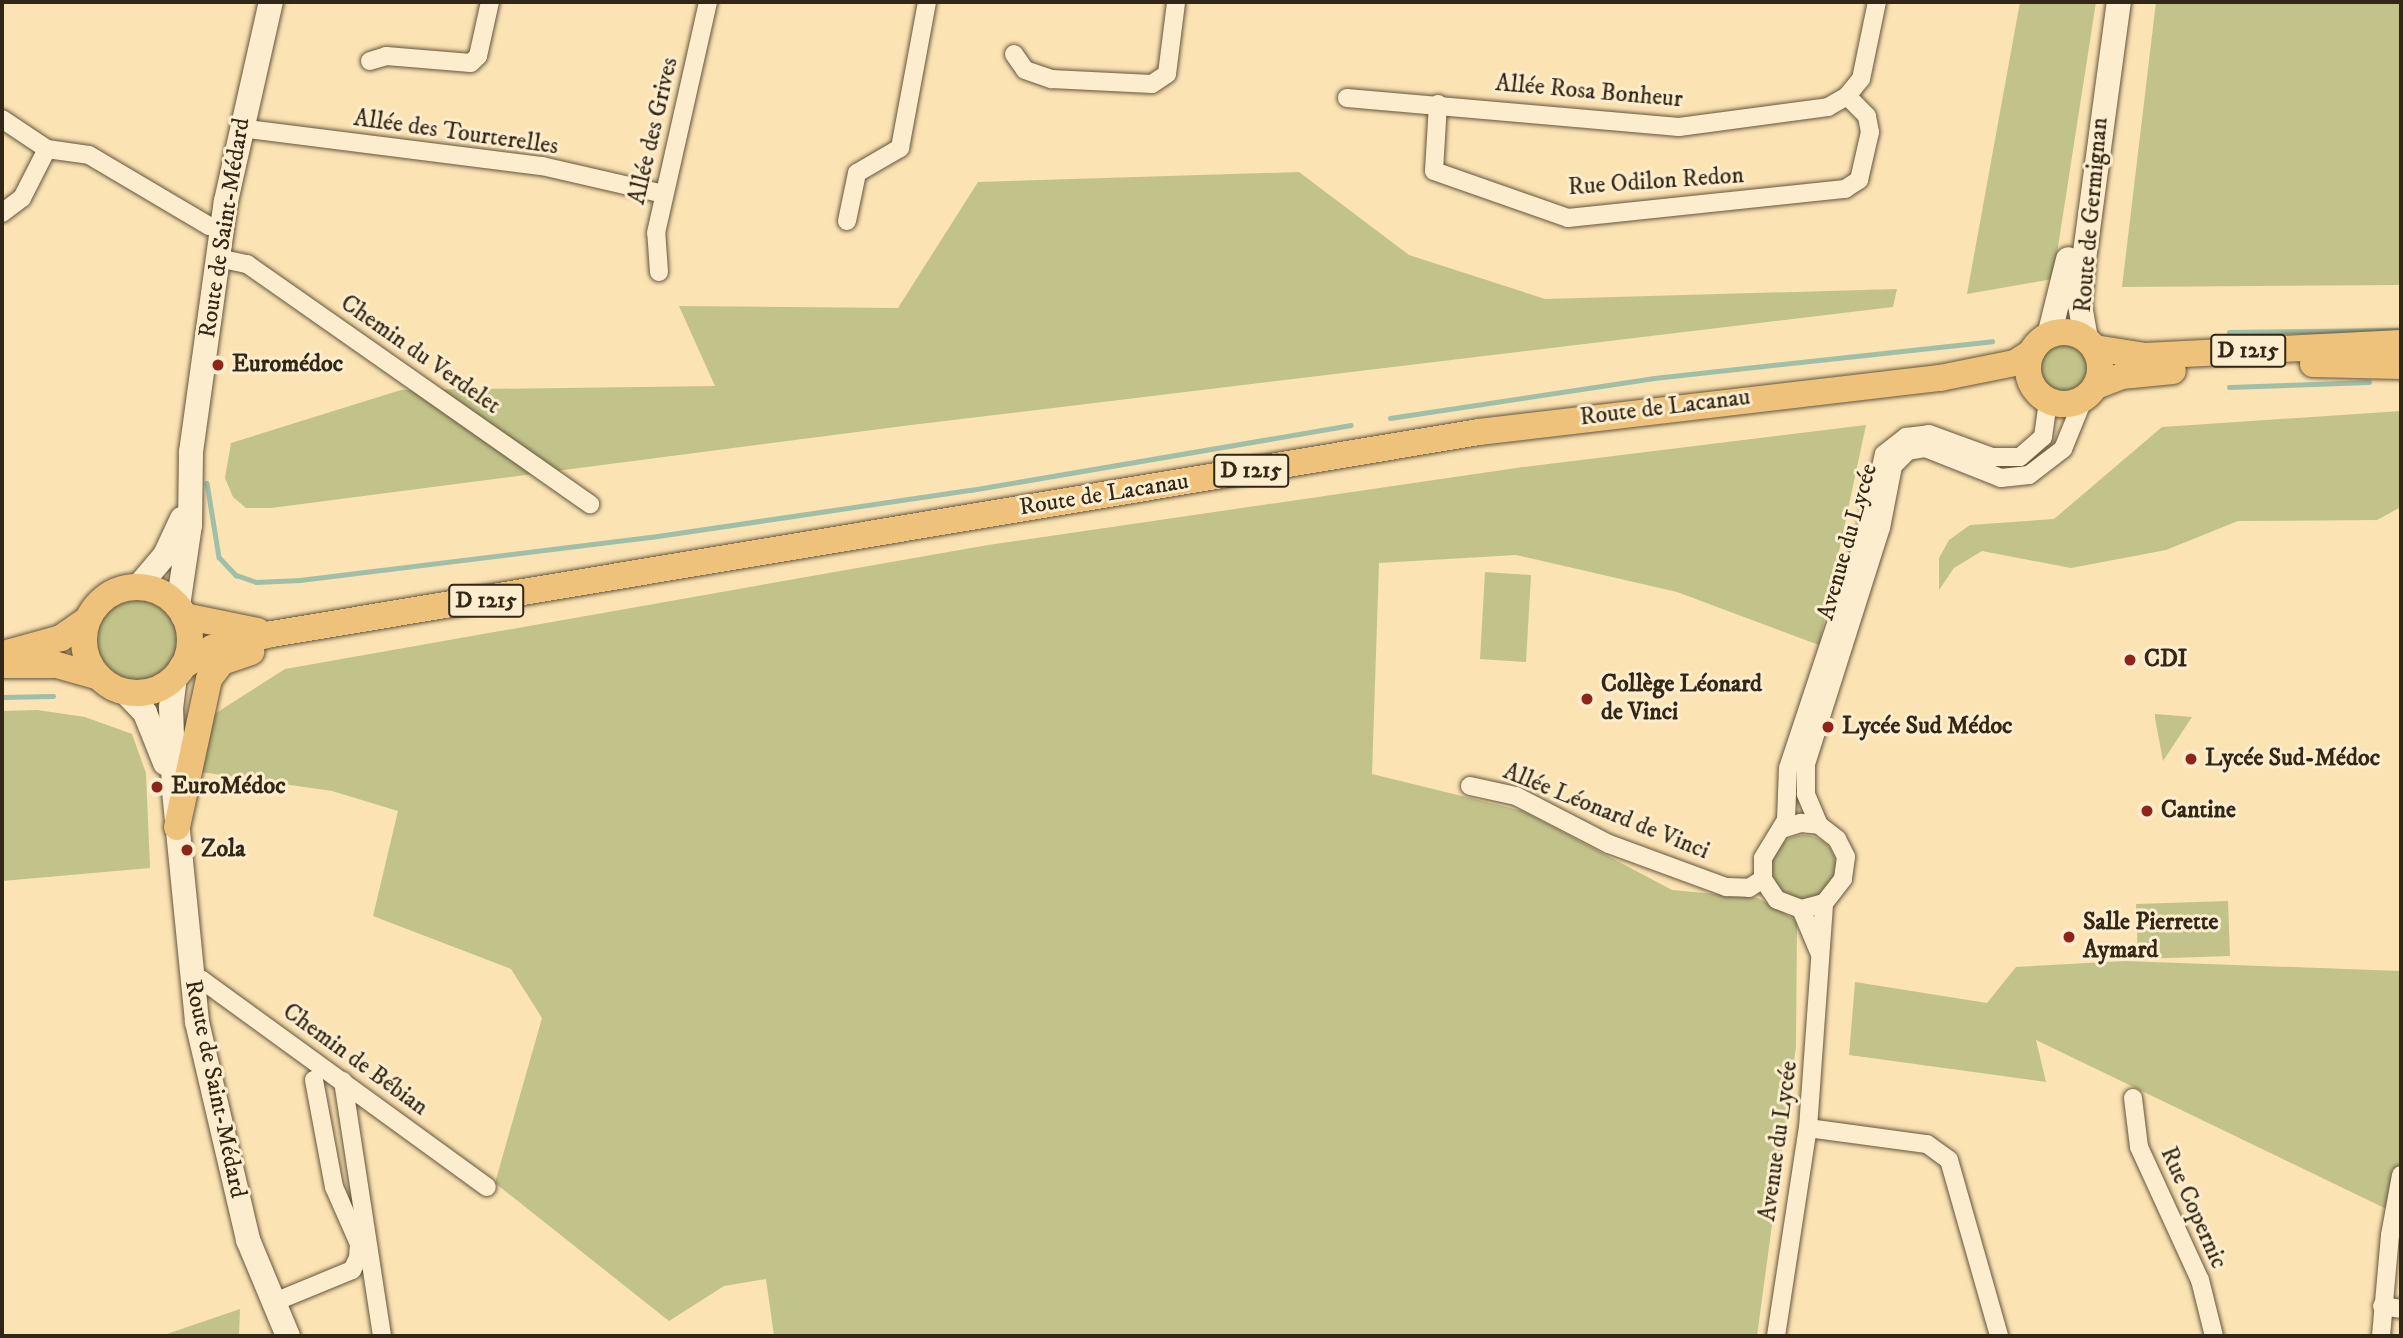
<!DOCTYPE html>
<meta charset="utf-8">
<style>
body{margin:0}
#map{position:relative;width:2403px;height:1338px;overflow:hidden;background:#fbe3b3;font-family:"IM FELL DW Pica",serif}
div>[style]{position:absolute}
.green>*{inset:0;background:#c2c38a}
.round{border-radius:50%}
.stream>*{height:4.5px;margin:-2.25px;padding:0 2.25px;transform-origin:2.25px;border-radius:2.25px;background:#a0bfa8}
.roads{filter:drop-shadow(0 0 2px #64553d) drop-shadow(0 0 2px #64553d)}
.street>*{height:18px;margin:-9px;padding:0 9px;transform-origin:9px;border-radius:9px;background:#fcedce}
.secondary>*{height:24px;margin:-12px;padding:0 12px;transform-origin:12px;border-radius:12px;background:#fcedce}
.primary>*{height:26px;margin:-13px;padding:0 13px;transform-origin:13px;border-radius:13px;background:#eec27a}
.primary>.ring{margin:-13px;padding:0;box-sizing:content-box;background:none;border:26px solid #eec27a;border-radius:50%}
.dots>*{width:19px;height:19px;translate:-50% -50%;box-sizing:border-box;border:4px solid #fcedce;border-radius:50%}
span{translate:-50% -50%;white-space:nowrap;text-align:center;line-height:1.15;-webkit-text-stroke:6px #fcedce;paint-order:stroke}
.shield-label span{padding:2px 5px;background:#fcedce;border:2px solid;border-radius:5px;-webkit-text-stroke-width:0}
.shield-label{font-size:23px;color:#322616;font-weight:700}
.street-label{font-size:24px;color:#322616}
.poi-label{font-size:24px;color:#322616;font-weight:700}
.left{translate:0 -50%;text-align:left}
.frame{position:absolute;inset:0;border:4px solid #322616;pointer-events:none}
</style>
<div id="map">
<div class="green">
<div style="clip-path:polygon(2020px 2px,2096px 2px,2053px 279px,1967px 294px)"></div>
<div style="clip-path:polygon(2156px 2px,2401px 2px,2401px 285px,2122px 287px)"></div>
<div style="clip-path:polygon(1299px 172px,1409px 255px,1545px 299px,1897px 289px,1893px 307px,911px 425px,271px 508px,246px 508px,233px 497px,225px 478px,231px 443px,401px 390px,715px 386px,679px 306px,898px 308px,978px 182px)"></div>
<div class="round" style="left:2038px;top:345px;width:50px;height:50px"></div>
<div style="clip-path:polygon(2401px 411px,2401px 507px,2377px 520px,2238px 521px,2166px 550px,2071px 568px,1982px 551px,1954px 568px,1939px 590px,1939px 558px,1949px 540px,1970px 525px,2054px 519px,2162px 427px)"></div>
<div style="clip-path:polygon(1866px 425px,1819px 645px,1677px 592px,1516px 555px,1379px 563px,1372px 774px,1523px 811px,1672px 890px,1758px 898px,1797px 921px,1796px 1047px,1757px 1336px,774px 1336px,766px 1279px,724px 1286px,669px 1321px,495px 1183px,542px 1018px,511px 969px,373px 916px,398px 811px,332px 791px,201px 772px,213px 715px,285px 669px,988px 545px,1523px 467px)"></div>
<div style="clip-path:polygon(1485px 572px,1531px 575px,1526px 662px,1480px 659px)"></div>
<div class="round" style="left:92px;top:596px;width:88px;height:88px"></div>
<div style="clip-path:polygon(37px 710px,85px 717px,132px 734px,146px 773px,150px 868px,2px 881px,2px 711px)"></div>
<div style="clip-path:polygon(2155px 714px,2192px 717px,2163px 761px,2155px 718px)"></div>
<div class="round" style="left:1772px;top:835px;width:64px;height:64px"></div>
<div style="clip-path:polygon(2228px 901px,2230px 956px,2138px 959px,2136px 904px)"></div>
<div style="clip-path:polygon(2125px 961px,2401px 971px,2401px 1216px,2036px 1040px,2046px 1082px,1849px 1055px,1855px 982px,1987px 1003px,2016px 967px)"></div>
<div style="clip-path:polygon(240px 1309px,239px 1336px,161px 1336px)"></div>
</div>
<div class="stream">
<div style="left:2229px;top:332px;width:168px;rotate:-0.7deg"></div>
<div style="left:2229px;top:387px;width:140px;rotate:-2deg"></div>
<div style="left:1390px;top:418px;width:267px;rotate:-8.6deg"></div>
<div style="left:1654px;top:378px;width:340px;rotate:-6.2deg"></div>
<div style="left:207px;top:483px;width:75px;rotate:80.8deg"></div>
<div style="left:219px;top:557px;width:25px;rotate:47deg"></div>
<div style="left:236px;top:575px;width:21px;rotate:19deg"></div>
<div style="left:256px;top:582px;width:44px;rotate:-2.6deg"></div>
<div style="left:300px;top:580px;width:354px;rotate:-7deg"></div>
<div style="left:651px;top:537px;width:323px;rotate:-8.4deg"></div>
<div style="left:971px;top:490px;width:385px;rotate:-9.7deg"></div>
<div style="left:2px;top:697px;width:51px;rotate:-1.1deg"></div>
</div>
<div class="roads">
<div class="street">
<div style="left:1014px;top:54px;width:19px;rotate:55deg"></div>
<div style="left:1025px;top:70px;width:28px;rotate:19deg"></div>
<div style="left:1051px;top:79px;width:101px;rotate:2.8deg"></div>
<div style="left:1152px;top:84px;width:18px;rotate:-34deg"></div>
<div style="left:1167px;top:74px;width:72px;rotate:-82.8deg"></div>
<div style="left:370px;top:61px;width:17px;rotate:-17deg"></div>
<div style="left:386px;top:56px;width:85px;rotate:4.7deg"></div>
<div style="left:471px;top:63px;width:10px;rotate:-45deg"></div>
<div style="left:478px;top:56px;width:55px;rotate:-77.5deg"></div>
<div style="left:1347px;top:98px;width:333px;rotate:5deg"></div>
<div style="left:1679px;top:127px;width:150px;rotate:-7.6deg"></div>
<div style="left:1828px;top:107px;width:22px;rotate:-30deg"></div>
<div style="left:1847px;top:96px;width:22px;rotate:-51deg"></div>
<div style="left:1861px;top:79px;width:79px;rotate:-78.3deg"></div>
<div style="left:1438px;top:104px;width:67px;rotate:93.4deg"></div>
<div style="left:1434px;top:171px;width:142px;rotate:19.3deg"></div>
<div style="left:1568px;top:218px;width:279px;rotate:-6deg"></div>
<div style="left:1845px;top:189px;width:17px;rotate:-33deg"></div>
<div style="left:1859px;top:180px;width:49px;rotate:-77.1deg"></div>
<div style="left:1870px;top:132px;width:16px;rotate:-101deg"></div>
<div style="left:1867px;top:116px;width:28px;rotate:-135deg"></div>
<div style="left:2px;top:119px;width:54px;rotate:33.7deg"></div>
<div style="left:47px;top:149px;width:42px;rotate:8.1deg"></div>
<div style="left:89px;top:155px;width:139px;rotate:30.6deg"></div>
<div style="left:209px;top:226px;width:13px;rotate:13deg"></div>
<div style="left:240px;top:128px;width:304px;rotate:7.2deg"></div>
<div style="left:542px;top:166px;width:125px;rotate:12.9deg"></div>
<div style="left:2px;top:213px;width:25px;rotate:-37deg"></div>
<div style="left:22px;top:198px;width:55px;rotate:-63deg"></div>
<div style="left:847px;top:221px;width:49px;rotate:-78.2deg"></div>
<div style="left:857px;top:173px;width:50px;rotate:-30.2deg"></div>
<div style="left:900px;top:148px;width:148px;rotate:-79.5deg"></div>
<div style="left:218px;top:258px;width:30px;rotate:12deg"></div>
<div style="left:247px;top:264px;width:419px;rotate:35deg"></div>
<div style="left:659px;top:272px;width:39px;rotate:-94deg"></div>
<div style="left:656px;top:233px;width:237px;rotate:-77.3deg"></div>
<div style="left:1470px;top:786px;width:47px;rotate:12.3deg"></div>
<div style="left:1516px;top:796px;width:105px;rotate:27.3deg"></div>
<div style="left:1609px;top:844px;width:125px;rotate:20.2deg"></div>
<div style="left:1726px;top:887px;width:23px;rotate:2deg"></div>
<div style="left:1749px;top:888px;width:17px;rotate:-33deg"></div>
<div style="left:1819px;top:825px;width:34px;rotate:-113deg"></div>
<div style="left:1806px;top:794px;width:30px;rotate:-90deg"></div>
<div style="left:1806px;top:764px;width:248px;rotate:-72.4deg"></div>
<div style="left:1881px;top:528px;width:63px;rotate:-79deg"></div>
<div style="left:1893px;top:466px;width:21px;rotate:-45deg"></div>
<div style="left:1908px;top:451px;width:17px;rotate:-10deg"></div>
<div style="left:1925px;top:448px;width:82px;rotate:21.5deg"></div>
<div style="left:2001px;top:478px;width:28px;rotate:-6deg"></div>
<div style="left:2029px;top:475px;width:43px;rotate:-37.4deg"></div>
<div style="left:2063px;top:449px;width:53px;rotate:-67.8deg"></div>
<div style="left:1782px;top:829px;width:20px;rotate:-18deg"></div>
<div style="left:1801px;top:823px;width:18px;rotate:6deg"></div>
<div style="left:1819px;top:825px;width:23px;rotate:38deg"></div>
<div style="left:1837px;top:839px;width:20px;rotate:63deg"></div>
<div style="left:1846px;top:857px;width:22px;rotate:98deg"></div>
<div style="left:1843px;top:879px;width:31px;rotate:128deg"></div>
<div style="left:1824px;top:903px;width:24px;rotate:165deg"></div>
<div style="left:1801px;top:909px;width:26px;rotate:-159deg"></div>
<div style="left:1777px;top:900px;width:25px;rotate:-124deg"></div>
<div style="left:1763px;top:879px;width:21px;rotate:-90deg"></div>
<div style="left:1763px;top:858px;width:44px;rotate:-58.8deg"></div>
<div style="left:1786px;top:820px;width:52px;rotate:-87.8deg"></div>
<div style="left:1788px;top:768px;width:244px;rotate:-71.6deg"></div>
<div style="left:1865px;top:536px;width:84px;rotate:-77deg"></div>
<div style="left:1884px;top:454px;width:28px;rotate:-38deg"></div>
<div style="left:1906px;top:437px;width:23px;rotate:-7deg"></div>
<div style="left:1929px;top:434px;width:67px;rotate:20.1deg"></div>
<div style="left:1992px;top:457px;width:28px"></div>
<div style="left:2020px;top:457px;width:30px;rotate:-41deg"></div>
<div style="left:2043px;top:437px;width:34px;rotate:-82deg"></div>
<div style="left:1801px;top:909px;width:47px;rotate:67.3deg"></div>
<div style="left:192px;top:978px;width:10px;rotate:11deg"></div>
<div style="left:202px;top:980px;width:352px;rotate:36deg"></div>
<div style="left:343px;top:1081px;width:258px;rotate:81.3deg"></div>
<div style="left:2133px;top:1098px;width:49px;rotate:83deg"></div>
<div style="left:2139px;top:1147px;width:146px;rotate:65.4deg"></div>
<div style="left:2200px;top:1280px;width:58px;rotate:76deg"></div>
<div style="left:1808px;top:1128px;width:120px;rotate:7.7deg"></div>
<div style="left:1927px;top:1144px;width:27px;rotate:36deg"></div>
<div style="left:1949px;top:1160px;width:183px;rotate:74.1deg"></div>
<div style="left:272px;top:1303px;width:87px;rotate:-22.4deg"></div>
<div style="left:352px;top:1270px;width:13px;rotate:-63deg"></div>
<div style="left:358px;top:1258px;width:14px;rotate:-86deg"></div>
<div style="left:359px;top:1244px;width:62px;rotate:-113.7deg"></div>
<div style="left:334px;top:1187px;width:109px;rotate:-100.6deg"></div>
<div style="left:2382px;top:1306px;width:19px;rotate:9deg"></div>
<div style="left:1776px;top:1336px;width:210px;rotate:-81.3deg"></div>
<div style="left:1808px;top:1128px;width:226px;rotate:-85.9deg"></div>
<div style="left:2381px;top:1336px;width:101px;rotate:-84.9deg"></div>
<div style="left:2390px;top:1235px;width:61px;rotate:-79.6deg"></div>
</div>
<div class="secondary">
<div style="left:2050px;top:332px;width:75px;rotate:-76.1deg"></div>
<div style="left:2086px;top:339px;width:35px;rotate:-100deg"></div>
<div style="left:2080px;top:305px;width:38px;rotate:-85deg"></div>
<div style="left:2083px;top:267px;width:267px;rotate:-82.3deg"></div>
<div style="left:138px;top:587px;width:42px;rotate:-49.8deg"></div>
<div style="left:165px;top:555px;width:40px;rotate:-65deg"></div>
<div style="left:178px;top:606px;width:82px;rotate:-81.6deg"></div>
<div style="left:190px;top:525px;width:73px;rotate:-89.2deg"></div>
<div style="left:191px;top:452px;width:253px;rotate:-82.1deg"></div>
<div style="left:226px;top:201px;width:204px;rotate:-77.3deg"></div>
<div style="left:175px;top:676px;width:31px;rotate:97deg"></div>
<div style="left:171px;top:707px;width:84px;rotate:88deg"></div>
<div style="left:174px;top:791px;width:232px;rotate:84.3deg"></div>
<div style="left:197px;top:1022px;width:224px;rotate:76.8deg"></div>
<div style="left:248px;top:1240px;width:104px;rotate:67.4deg"></div>
<div style="left:125px;top:692px;width:29px;rotate:46deg"></div>
<div style="left:145px;top:713px;width:54px;rotate:68.2deg"></div>
</div>
<div class="primary">
<div class="ring" style="left:2028px;top:332px;width:46px;height:46px"></div>
<div style="left:2095px;top:348px;width:51px;rotate:9.1deg"></div>
<div style="left:2145px;top:356px;width:256px;rotate:-2.9deg"></div>
<div style="left:2313px;top:364px;width:88px;rotate:1.3deg"></div>
<div style="left:2096px;top:386px;width:28px;rotate:-21deg"></div>
<div style="left:2122px;top:376px;width:51px;rotate:-5.6deg"></div>
<div class="ring" style="left:84px;top:587px;width:80px;height:80px"></div>
<div style="left:184px;top:616px;width:75px;rotate:11.6deg"></div>
<div style="left:7px;top:653px;width:56px;rotate:-15.5deg"></div>
<div style="left:61px;top:638px;width:33px;rotate:-35deg"></div>
<div style="left:2px;top:665px;width:55px"></div>
<div style="left:57px;top:665px;width:44px;rotate:15.9deg"></div>
<div style="left:182px;top:667px;width:36px;rotate:-32deg"></div>
<div style="left:212px;top:648px;width:62px;rotate:-13.1deg"></div>
<div style="left:272px;top:634px;width:1224px;rotate:-9.5deg"></div>
<div style="left:1479px;top:432px;width:464px;rotate:-6.7deg"></div>
<div style="left:1940px;top:378px;width:76px;rotate:-11.3deg"></div>
<div style="left:2015px;top:363px;width:20px;rotate:-33deg"></div>
<div style="left:177px;top:827px;width:151px;rotate:-77.8deg"></div>
<div style="left:209px;top:679px;width:21px;rotate:-53deg"></div>
<div style="left:222px;top:662px;width:31px;rotate:-19deg"></div>
</div>
</div>
<div class="dots">
<div style="left:218px;top:365px;background:#8f2418"></div>
<div style="left:2130px;top:660px;background:#8f2418"></div>
<div style="left:1587px;top:699px;background:#8f2418"></div>
<div style="left:1828px;top:727px;background:#8f2418"></div>
<div style="left:2191px;top:759px;background:#8f2418"></div>
<div style="left:157px;top:787px;background:#8f2418"></div>
<div style="left:2147px;top:811px;background:#8f2418"></div>
<div style="left:187px;top:850px;background:#8f2418"></div>
<div style="left:2069px;top:937px;background:#8f2418"></div>
</div>
<div class="shield-label">
<span style="left:2248px;top:351px">D 1215</span>
<span style="left:1251px;top:471px">D 1215</span>
<span style="left:486px;top:601px">D 1215</span>
</div>
<div class="street-label">
<span style="left:1589px;top:92px;rotate:5deg">Allée Rosa Bonheur</span>
<span style="left:654px;top:131px;rotate:-77deg">Allée des Grives</span>
<span style="left:456px;top:133px;rotate:8deg">Allée des Tourterelles</span>
<span style="left:1656px;top:182px;rotate:-4deg">Rue Odilon Redon</span>
<span style="left:2092px;top:215px;rotate:-85deg">Route de Germignan</span>
<span style="left:225px;top:228px;rotate:-81deg">Route de Saint-Médard</span>
<span style="left:420px;top:355px;rotate:35deg">Chemin du Verdelet</span>
<span style="left:1665px;top:408px;rotate:-7deg">Route de Lacanau</span>
<span style="left:1104px;top:495px;rotate:-9deg">Route de Lacanau</span>
<span style="left:1848px;top:542px;rotate:-74deg">Avenue du Lycée</span>
<span style="left:1606px;top:812px;rotate:22deg">Allée Léonard de Vinci</span>
<span style="left:355px;top:1060px;rotate:36deg">Chemin de Bébian</span>
<span style="left:215px;top:1089px;rotate:78deg">Route de Saint-Médard</span>
<span style="left:1779px;top:1141px;rotate:-82deg">Avenue du Lycée</span>
<span style="left:2193px;top:1208px;rotate:66deg">Rue Copernic</span>
</div>
<div class="poi-label">
<span class="left" style="left:232px;top:365px">Euromédoc</span>
<span class="left" style="left:2144px;top:660px">CDI</span>
<span class="left" style="left:1601px;top:699px">Collège Léonard<br>de Vinci</span>
<span class="left" style="left:1842px;top:727px">Lycée Sud Médoc</span>
<span class="left" style="left:2205px;top:759px">Lycée Sud-Médoc</span>
<span class="left" style="left:171px;top:787px">EuroMédoc</span>
<span class="left" style="left:2161px;top:811px">Cantine</span>
<span class="left" style="left:201px;top:850px">Zola</span>
<span class="left" style="left:2083px;top:937px">Salle Pierrette<br>Aymard</span>
</div>
<div class="frame"></div>
</div>
